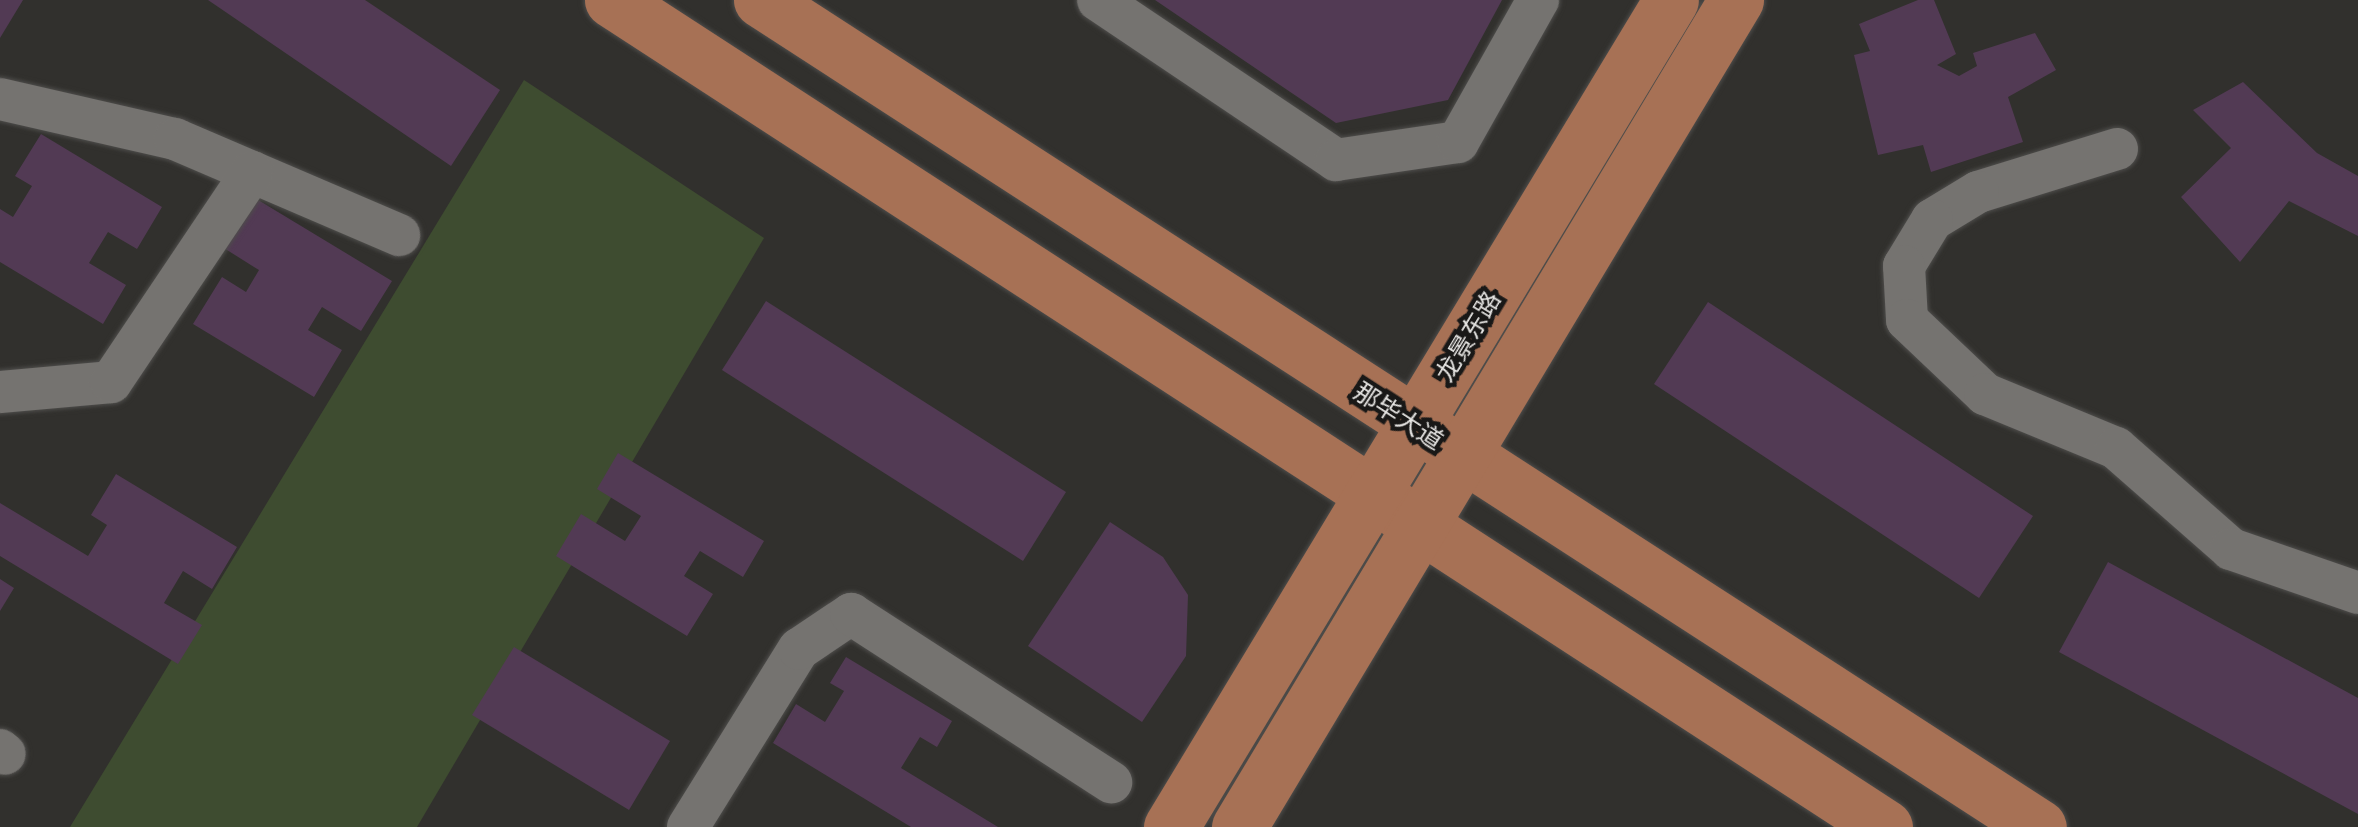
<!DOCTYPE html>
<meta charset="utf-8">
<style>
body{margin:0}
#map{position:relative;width:2358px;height:827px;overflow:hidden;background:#31302d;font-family:"Source Sans 3","Noto Sans SC",sans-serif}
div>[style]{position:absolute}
.green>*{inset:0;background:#3e4c30}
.building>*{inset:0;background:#523a54}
.roads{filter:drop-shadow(0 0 2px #4e4d4b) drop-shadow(0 0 2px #4e4d4b)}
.minor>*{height:42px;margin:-21px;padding:0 21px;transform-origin:21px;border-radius:21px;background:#757370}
.major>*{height:55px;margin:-27.5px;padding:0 27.5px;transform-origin:27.5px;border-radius:27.5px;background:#a77155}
span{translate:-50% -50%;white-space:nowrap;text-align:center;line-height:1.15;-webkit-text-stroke:9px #191817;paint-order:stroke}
.street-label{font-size:25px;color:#e6e5e3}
</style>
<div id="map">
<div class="green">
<div style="clip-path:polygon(524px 80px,764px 238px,417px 827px,70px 827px)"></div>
</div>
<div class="building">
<div style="clip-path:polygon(0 0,23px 0,0 38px)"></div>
<div style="clip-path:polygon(208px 0,365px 0,500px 90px,451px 166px)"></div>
<div style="clip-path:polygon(1155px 0,1502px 0,1448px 100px,1336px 123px)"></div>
<div style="clip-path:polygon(1918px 0,1934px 0,1956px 54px,1937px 65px,1959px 76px,1977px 66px,1973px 53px,2035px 33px,2056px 70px,2008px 97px,2023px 142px,1931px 172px,1923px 145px,1878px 155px,1854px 55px,1870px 51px,1859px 24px)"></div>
<div style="clip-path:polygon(2243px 82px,2317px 153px,2358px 176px,2358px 236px,2289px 201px,2240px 262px,2181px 197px,2231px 148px,2193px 110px)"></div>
<div style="clip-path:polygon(41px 134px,162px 207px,137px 249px,108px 232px,89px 263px,126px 285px,103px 324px,0 262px,0 209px,13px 217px,32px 186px,15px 176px)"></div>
<div style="clip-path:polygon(250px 195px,392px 281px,361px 331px,322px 307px,308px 330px,342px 350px,314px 397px,193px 324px,222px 277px,246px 292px,259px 270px,219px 245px)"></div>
<div style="clip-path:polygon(766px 301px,1066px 492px,1023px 561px,722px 370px)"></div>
<div style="clip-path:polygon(1708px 302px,2033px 516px,1979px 598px,1654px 384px)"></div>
<div style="clip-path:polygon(618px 453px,764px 541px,743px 577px,700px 551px,684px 576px,713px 594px,687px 636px,556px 556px,581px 514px,625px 541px,641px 516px,597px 489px)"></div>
<div style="clip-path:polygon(116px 474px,237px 547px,212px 589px,183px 571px,164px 603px,202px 625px,178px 664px,0 556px,0 503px,88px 556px,107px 525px,91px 515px)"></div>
<div style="clip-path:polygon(1110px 522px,1163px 557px,1188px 595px,1186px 656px,1142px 722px,1028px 646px)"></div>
<div style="clip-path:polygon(2108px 562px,2358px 698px,2358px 814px,2059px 652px)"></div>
<div style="clip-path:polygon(0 579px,14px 588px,0 611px)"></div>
<div style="clip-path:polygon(514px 647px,670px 741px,629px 810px,472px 715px)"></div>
<div style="clip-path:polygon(846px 657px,952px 721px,937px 747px,920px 737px,901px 768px,998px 827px,911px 827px,773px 743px,796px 704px,825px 722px,844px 691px,830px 683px)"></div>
</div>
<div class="roads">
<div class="minor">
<div style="left:1098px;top:0;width:287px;rotate:33.9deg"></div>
<div style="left:1336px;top:160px;width:123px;rotate:-8.4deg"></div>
<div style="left:1458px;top:142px;width:163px;rotate:-60.6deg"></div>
<div style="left:0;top:99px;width:180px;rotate:12.9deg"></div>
<div style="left:175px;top:139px;width:244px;rotate:23.2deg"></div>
<div style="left:2117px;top:149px;width:145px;rotate:162.8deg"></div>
<div style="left:1978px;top:192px;width:54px;rotate:148.7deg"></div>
<div style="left:1932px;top:220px;width:54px;rotate:121.3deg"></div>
<div style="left:1904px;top:266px;width:54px;rotate:86.8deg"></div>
<div style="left:1907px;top:320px;width:108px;rotate:43.5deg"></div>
<div style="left:1985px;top:394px;width:142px;rotate:22.4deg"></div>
<div style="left:2116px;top:448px;width:153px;rotate:41.3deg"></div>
<div style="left:2231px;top:549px;width:134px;rotate:19.1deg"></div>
<div style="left:0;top:392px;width:111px;rotate:-5.1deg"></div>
<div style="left:111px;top:382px;width:253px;rotate:-56.1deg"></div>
<div style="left:0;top:750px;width:6px;rotate:39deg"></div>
<div style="left:688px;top:827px;width:210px;rotate:-58.1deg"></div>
<div style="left:799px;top:649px;width:63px;rotate:-33.9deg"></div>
<div style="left:851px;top:614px;width:310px;rotate:32.9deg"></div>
</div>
<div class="major">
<div style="left:612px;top:0;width:1518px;rotate:33.01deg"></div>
<div style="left:761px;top:0;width:1522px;rotate:32.91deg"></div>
<div style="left:1171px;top:827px;width:966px;rotate:-58.84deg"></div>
<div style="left:1239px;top:827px;width:965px;rotate:-59deg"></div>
</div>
</div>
<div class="street-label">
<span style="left:1469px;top:337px;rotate:-59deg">龙景东路</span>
<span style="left:1398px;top:417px;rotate:33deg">那毕大道</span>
</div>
</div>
